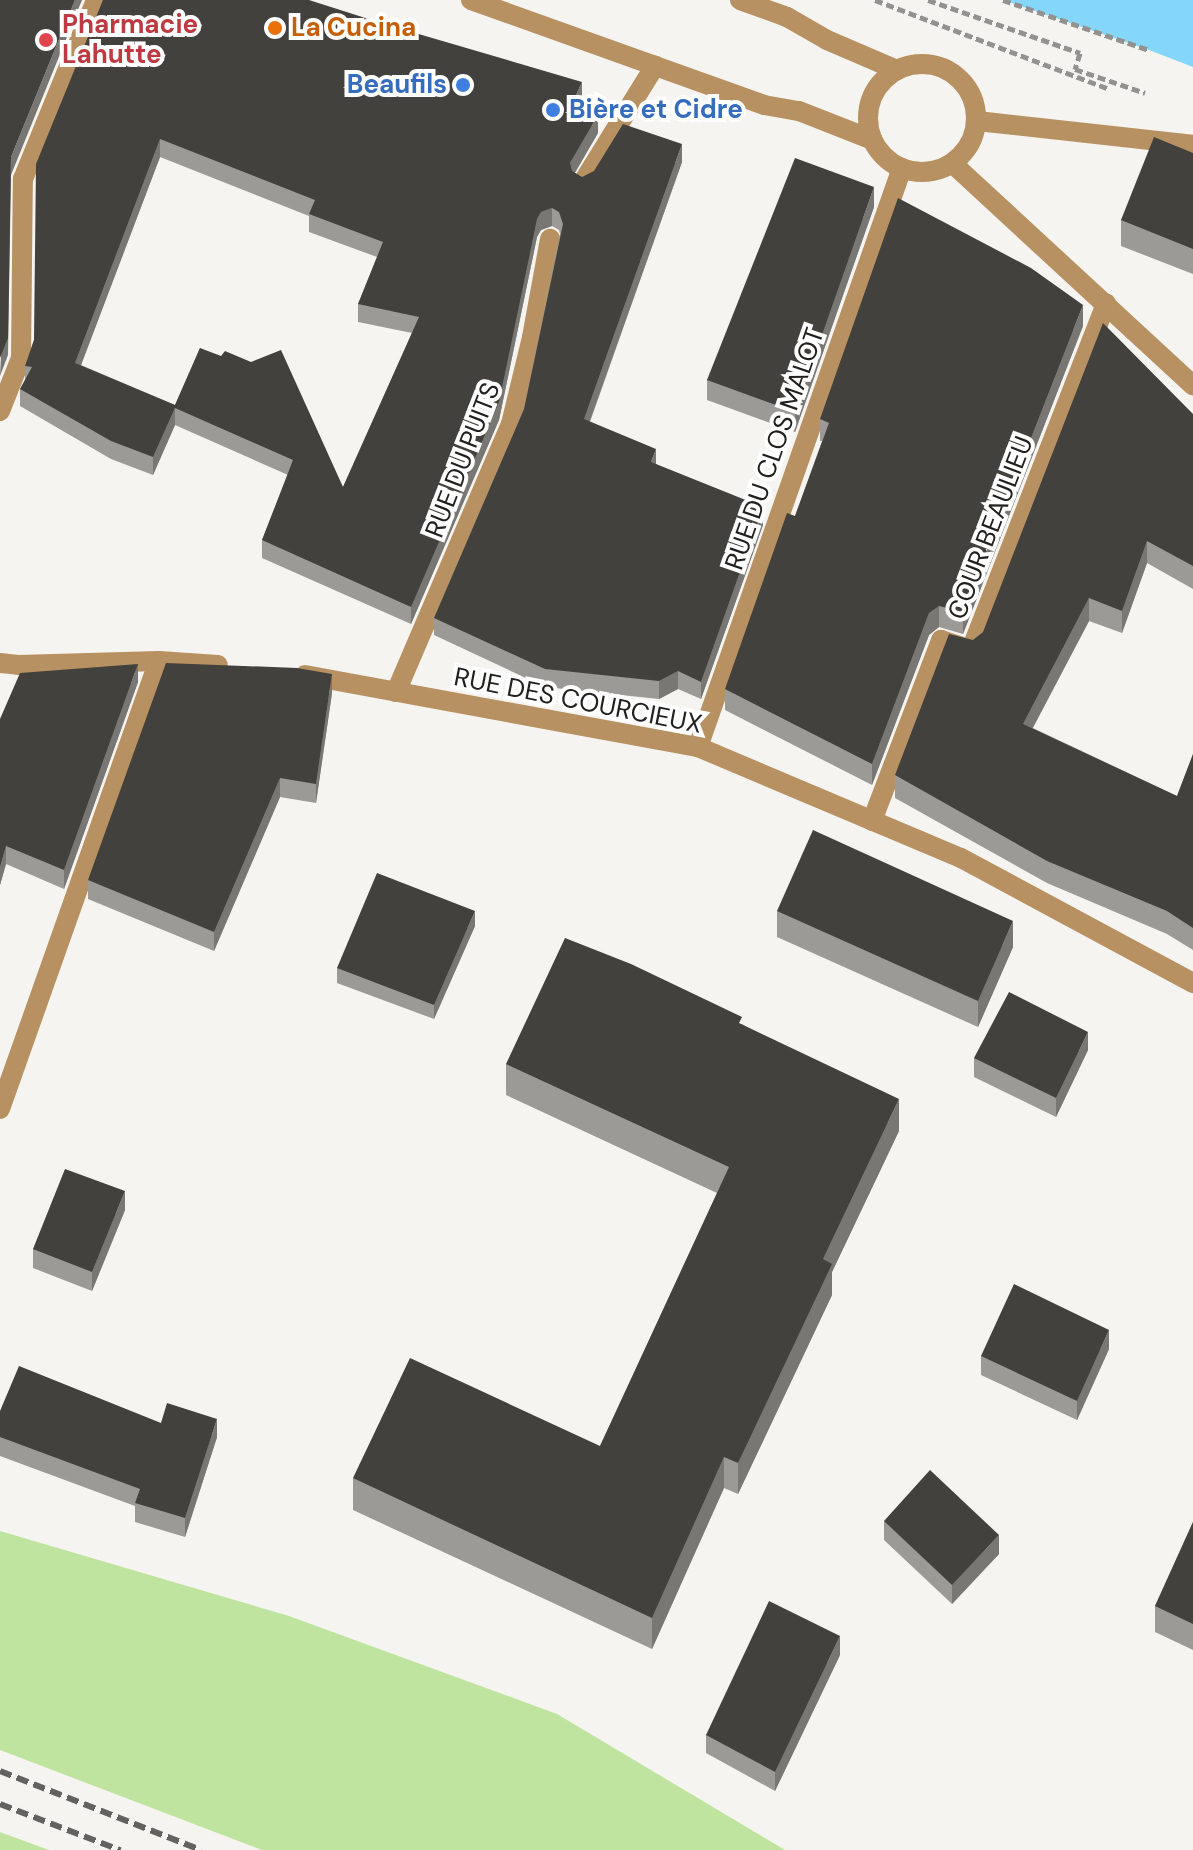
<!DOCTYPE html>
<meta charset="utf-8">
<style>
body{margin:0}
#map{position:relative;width:1193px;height:1850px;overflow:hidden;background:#f6f4f0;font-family:"DM Sans",sans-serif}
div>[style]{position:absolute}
.green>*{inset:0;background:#bfe49f}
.water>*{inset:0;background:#84d7f8}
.path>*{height:5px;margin-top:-2.5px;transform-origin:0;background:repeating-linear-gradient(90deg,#949290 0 8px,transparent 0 12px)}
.minor>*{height:20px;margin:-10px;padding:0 10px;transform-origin:10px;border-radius:10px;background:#b79161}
.minor>.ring{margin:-10px;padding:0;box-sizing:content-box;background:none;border:20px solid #b79161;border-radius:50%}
.rail>*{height:6px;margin-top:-3px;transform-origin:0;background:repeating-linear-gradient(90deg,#636260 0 12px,transparent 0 18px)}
.wall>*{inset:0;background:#9c9a96}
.shaded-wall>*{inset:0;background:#787773}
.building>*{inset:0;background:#42413d}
.dots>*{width:22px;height:22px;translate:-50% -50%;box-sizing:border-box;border:4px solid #fff;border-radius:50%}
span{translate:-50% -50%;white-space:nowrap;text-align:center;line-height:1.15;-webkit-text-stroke:8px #fff;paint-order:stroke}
.health-label{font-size:26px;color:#be3a42;font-weight:700}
.left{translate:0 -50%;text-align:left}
.food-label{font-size:26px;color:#c56008;font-weight:700}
.shop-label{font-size:26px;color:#366cbe;font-weight:700}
.right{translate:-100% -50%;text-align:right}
.street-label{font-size:26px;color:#21201f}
</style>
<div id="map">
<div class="green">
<div style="clip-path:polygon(0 1531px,289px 1616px,557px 1714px,785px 1850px,262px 1850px,0 1750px)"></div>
<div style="clip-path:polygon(0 1832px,49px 1850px,0 1850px)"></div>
</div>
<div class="water">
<div style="clip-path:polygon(1003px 0,1193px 0,1193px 67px,1149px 50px)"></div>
</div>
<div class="path">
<div style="left:875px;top:0;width:250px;rotate:20.8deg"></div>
<div style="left:928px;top:0;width:161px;rotate:19.2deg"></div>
<div style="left:1080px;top:53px;width:17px;rotate:107deg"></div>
<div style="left:1075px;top:69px;width:74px;rotate:18.9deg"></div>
<div style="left:1003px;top:0;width:154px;rotate:18.9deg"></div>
</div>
<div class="minor">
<div style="left:471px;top:0;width:311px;rotate:19.7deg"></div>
<div style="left:764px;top:105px;width:36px;rotate:10deg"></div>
<div style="left:799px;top:111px;width:79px;rotate:21.4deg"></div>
<div style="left:740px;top:0;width:50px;rotate:19.9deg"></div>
<div style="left:787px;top:17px;width:46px;rotate:29.9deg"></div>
<div style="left:827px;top:40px;width:76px;rotate:23.2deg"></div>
<div class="ring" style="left:868px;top:64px;width:88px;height:88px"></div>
<div style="left:977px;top:121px;width:217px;rotate:6.3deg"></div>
<div style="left:952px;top:163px;width:328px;rotate:42.7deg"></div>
<div style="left:583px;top:182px;width:137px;rotate:-58.2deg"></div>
<div style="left:0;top:411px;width:57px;rotate:-68.4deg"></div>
<div style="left:21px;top:358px;width:179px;rotate:-89.4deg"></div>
<div style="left:23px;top:179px;width:193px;rotate:-67.8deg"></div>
<div style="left:0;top:663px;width:18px;rotate:6deg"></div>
<div style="left:18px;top:665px;width:141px;rotate:-1.6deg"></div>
<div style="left:159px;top:661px;width:59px;rotate:3.9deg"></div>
<div style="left:305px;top:675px;width:400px;rotate:10.4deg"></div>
<div style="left:698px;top:747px;width:285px;rotate:22.9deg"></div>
<div style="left:961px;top:858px;width:264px;rotate:28.3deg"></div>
<div style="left:396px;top:692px;width:292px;rotate:-66.8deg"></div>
<div style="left:511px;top:424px;width:89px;rotate:-76.4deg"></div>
<div style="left:532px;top:337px;width:100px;rotate:-79.6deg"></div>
<div style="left:698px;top:747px;width:614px;rotate:-70.59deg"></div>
<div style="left:872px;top:821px;width:194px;rotate:-69.1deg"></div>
<div style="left:941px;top:640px;width:32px;rotate:18deg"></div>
<div style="left:971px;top:650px;width:372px;rotate:-68.7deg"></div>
<div style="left:0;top:1109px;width:475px;rotate:-70.5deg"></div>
</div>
<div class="rail">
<div style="left:0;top:1771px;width:216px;rotate:21.5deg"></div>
<div style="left:0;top:1804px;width:129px;rotate:21deg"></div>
</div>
<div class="wall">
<div style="clip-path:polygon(evenodd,103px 0,582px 100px,578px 108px,598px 133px,575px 173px,582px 177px,682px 162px,590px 422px,656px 464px,763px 525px,701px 699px,678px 689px,659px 699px,545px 687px,434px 635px,434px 618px,524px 409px,560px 234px,559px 230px,552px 226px,541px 230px,537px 237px,499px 420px,411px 624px,262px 558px,262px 540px,288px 475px,175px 425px,153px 475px,111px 459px,20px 406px,20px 389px,25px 380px,25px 366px,34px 340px,103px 0,160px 157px,309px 216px,309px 232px,377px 257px,358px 304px,358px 322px,412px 333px,343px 487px,200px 348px,175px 405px,81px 365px,160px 157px)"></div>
<div style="clip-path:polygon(1193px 153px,1193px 274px,1121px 246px,1121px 220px)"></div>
<div style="clip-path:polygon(874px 207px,795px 432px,707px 400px,707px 380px)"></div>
<div style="clip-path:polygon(1083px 326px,963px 634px,939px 627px,929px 635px,872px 785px,725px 710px,725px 689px,795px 516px,822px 441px,820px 441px,820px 419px)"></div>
<div style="clip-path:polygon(1193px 414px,1193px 589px,1147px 563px,1122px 633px,1089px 621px,1033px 728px,1177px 796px,1193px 754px,1193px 950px,1167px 934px,1047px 883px,895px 798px,895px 775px,973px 640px,983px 632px)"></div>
<div style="clip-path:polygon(138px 682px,64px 889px,6px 864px,0 885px,0 719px)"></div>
<div style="clip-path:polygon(332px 693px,316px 803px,280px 797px,214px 951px,88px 899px,88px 880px)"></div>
<div style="clip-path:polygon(777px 911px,1013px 947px,978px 1027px,777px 937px)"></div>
<div style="clip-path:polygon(475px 926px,434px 1019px,337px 983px,337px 968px)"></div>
<div style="clip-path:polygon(742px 1024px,899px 1131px,832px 1272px,832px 1295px,738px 1494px,724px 1488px,652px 1649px,353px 1510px,353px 1478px,600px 1446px,717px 1193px,506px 1095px,506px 1064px)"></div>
<div style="clip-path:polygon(1088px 1050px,1056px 1117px,974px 1077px,974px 1058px)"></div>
<div style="clip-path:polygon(125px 1210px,92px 1291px,33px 1268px,33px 1249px)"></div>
<div style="clip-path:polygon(1109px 1349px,1077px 1420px,981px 1375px,981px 1356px)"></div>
<div style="clip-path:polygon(0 1411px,161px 1423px,217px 1437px,185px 1537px,135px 1522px,135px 1506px,0 1456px)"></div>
<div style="clip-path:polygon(884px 1521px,999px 1554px,952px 1604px,884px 1540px)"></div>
<div style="clip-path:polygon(1193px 1522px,1193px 1650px,1155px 1632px,1155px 1606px)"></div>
<div style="clip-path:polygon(840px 1655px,775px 1791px,706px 1753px,706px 1735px)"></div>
</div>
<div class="shaded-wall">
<div style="clip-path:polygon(75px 0,82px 0,11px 175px,8px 355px,0 376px,11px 157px)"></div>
<div style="clip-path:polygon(582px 82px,582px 100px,571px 123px,571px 106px)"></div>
<div style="clip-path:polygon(598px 115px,598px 133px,570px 181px,570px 163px)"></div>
<div style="clip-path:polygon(160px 139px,160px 157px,75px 381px,75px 363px)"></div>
<div style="clip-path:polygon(682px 144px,682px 162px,584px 437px,584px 419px)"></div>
<div style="clip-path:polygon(874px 187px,874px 207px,795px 432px,795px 412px)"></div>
<div style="clip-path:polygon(552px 208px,552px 226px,541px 230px,537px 237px,499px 420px,411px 624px,411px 607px,537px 219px,541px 212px)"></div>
<div style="clip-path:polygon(1083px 305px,1083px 326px,963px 634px,963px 612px)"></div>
<div style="clip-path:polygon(175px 408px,175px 425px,153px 475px,153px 457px)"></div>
<div style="clip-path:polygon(656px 449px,656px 466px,651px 462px)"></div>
<div style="clip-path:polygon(763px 507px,763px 525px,701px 699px,701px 682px)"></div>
<div style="clip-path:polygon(1147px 541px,1147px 563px,1122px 633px,1122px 611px)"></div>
<div style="clip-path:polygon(1089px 598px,1089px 621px,1023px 746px,1023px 724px)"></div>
<div style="clip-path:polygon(939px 606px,939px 627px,929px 635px,872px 785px,872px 764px,929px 613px)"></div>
<div style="clip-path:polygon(138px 664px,138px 682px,64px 889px,64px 870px)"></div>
<div style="clip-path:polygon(678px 671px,678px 689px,659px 699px,659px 681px)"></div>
<div style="clip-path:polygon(332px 674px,332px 693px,316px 803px,316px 784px)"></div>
<div style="clip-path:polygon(280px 778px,280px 797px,214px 951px,214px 932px)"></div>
<div style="clip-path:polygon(6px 846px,6px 864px,0 885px,0 867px)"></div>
<div style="clip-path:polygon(475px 911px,475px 926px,434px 1019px,434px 1005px)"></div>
<div style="clip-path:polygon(1013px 921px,1013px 947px,978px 1027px,978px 1001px)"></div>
<div style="clip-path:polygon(1088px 1032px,1088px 1050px,1056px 1117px,1056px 1098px)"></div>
<div style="clip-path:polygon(899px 1099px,899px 1131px,832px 1272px,832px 1295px,738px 1494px,738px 1463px,823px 1259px)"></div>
<div style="clip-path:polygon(125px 1191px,125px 1210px,92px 1291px,92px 1272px)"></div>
<div style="clip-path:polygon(1109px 1330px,1109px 1349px,1077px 1420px,1077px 1401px)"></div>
<div style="clip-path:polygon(217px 1419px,217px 1437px,185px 1537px,185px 1518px)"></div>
<div style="clip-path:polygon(724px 1457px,724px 1488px,652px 1649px,652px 1618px)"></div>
<div style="clip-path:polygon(999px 1535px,999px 1554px,952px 1604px,952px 1585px)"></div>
<div style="clip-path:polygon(840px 1636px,840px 1655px,775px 1791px,775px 1772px)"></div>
</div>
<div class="building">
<div style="clip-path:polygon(0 0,75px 0,11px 157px,8px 338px,0 358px)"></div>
<div style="clip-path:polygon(evenodd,103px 0,309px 0,381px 23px,582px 82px,571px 106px,598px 115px,570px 163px,572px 171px,582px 177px,594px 171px,623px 124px,682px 144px,584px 419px,656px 449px,651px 462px,763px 507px,701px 682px,678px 671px,659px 681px,545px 669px,434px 618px,524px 409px,563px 224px,559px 212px,552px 208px,541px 212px,537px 219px,499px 402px,411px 607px,262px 540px,293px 460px,175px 408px,153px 457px,111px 441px,20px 389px,32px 367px,25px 366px,34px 340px,36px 164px,103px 0,160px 139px,315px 200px,309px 214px,383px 242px,358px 304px,419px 317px,343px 487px,281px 350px,251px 362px,225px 351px,221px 356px,200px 348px,175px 405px,75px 363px,160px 139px)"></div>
<div style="clip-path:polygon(1154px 137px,1193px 153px,1193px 249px,1121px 220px)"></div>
<div style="clip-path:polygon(795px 158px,874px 187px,795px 412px,707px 380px)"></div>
<div style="clip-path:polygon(898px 198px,1031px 268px,1083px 305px,963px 612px,939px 606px,929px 613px,872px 764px,725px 689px,787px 513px,795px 516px,829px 423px,820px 419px)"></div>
<div style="clip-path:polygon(1103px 323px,1193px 414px,1193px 566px,1147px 541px,1122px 611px,1089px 598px,1023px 724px,1177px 796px,1193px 754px,1193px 928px,1167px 911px,1047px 861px,895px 775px,949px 634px,973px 640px,983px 632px)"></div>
<div style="clip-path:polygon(166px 663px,297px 668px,332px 674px,316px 784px,280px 778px,214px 932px,88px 880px)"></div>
<div style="clip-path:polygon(138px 664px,64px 870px,6px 846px,0 867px,0 719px,20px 673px)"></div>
<div style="clip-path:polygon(813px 830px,1013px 921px,978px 1001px,777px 911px)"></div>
<div style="clip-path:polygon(377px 873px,475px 911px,434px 1005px,337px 968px)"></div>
<div style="clip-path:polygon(565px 938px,631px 964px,742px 1017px,739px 1023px,899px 1099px,823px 1259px,832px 1264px,738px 1463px,724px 1457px,652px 1618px,353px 1478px,410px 1358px,600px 1446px,729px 1167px,506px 1064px)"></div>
<div style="clip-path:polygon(1009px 992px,1088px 1032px,1056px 1098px,974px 1058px)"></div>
<div style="clip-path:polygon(65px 1169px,125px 1191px,92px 1272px,33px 1249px)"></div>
<div style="clip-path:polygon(1014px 1284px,1109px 1330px,1077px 1401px,981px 1356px)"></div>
<div style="clip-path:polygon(19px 1366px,161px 1423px,167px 1403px,217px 1419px,185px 1518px,135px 1503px,140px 1489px,0 1437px,0 1411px)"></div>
<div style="clip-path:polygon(930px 1470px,999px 1535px,952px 1585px,884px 1521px)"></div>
<div style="clip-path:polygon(1193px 1522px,1193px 1624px,1155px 1606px)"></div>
<div style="clip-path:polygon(769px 1601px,840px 1636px,775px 1772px,706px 1735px)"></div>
</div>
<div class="dots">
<div style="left:275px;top:28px;background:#e8710a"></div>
<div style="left:46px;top:40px;background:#e0444e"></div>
<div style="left:463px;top:85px;background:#3f7fe0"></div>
<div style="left:553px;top:110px;background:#3f7fe0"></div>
</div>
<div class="health-label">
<span class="left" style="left:62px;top:40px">Pharmacie<br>Lahutte</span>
</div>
<div class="food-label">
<span class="left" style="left:291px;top:28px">La Cucina</span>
</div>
<div class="shop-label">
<span class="right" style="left:447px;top:85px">Beaufils</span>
<span class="left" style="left:569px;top:110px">Bière et Cidre</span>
</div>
<div class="street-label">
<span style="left:775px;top:449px;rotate:-71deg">RUE DU CLOS MALOT</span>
<span style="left:463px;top:460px;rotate:-69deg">RUE DU PUITS</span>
<span style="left:991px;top:528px;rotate:-69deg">COUR BEAULIEU</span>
<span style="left:578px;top:701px;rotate:11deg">RUE DES COURCIEUX</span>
</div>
</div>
